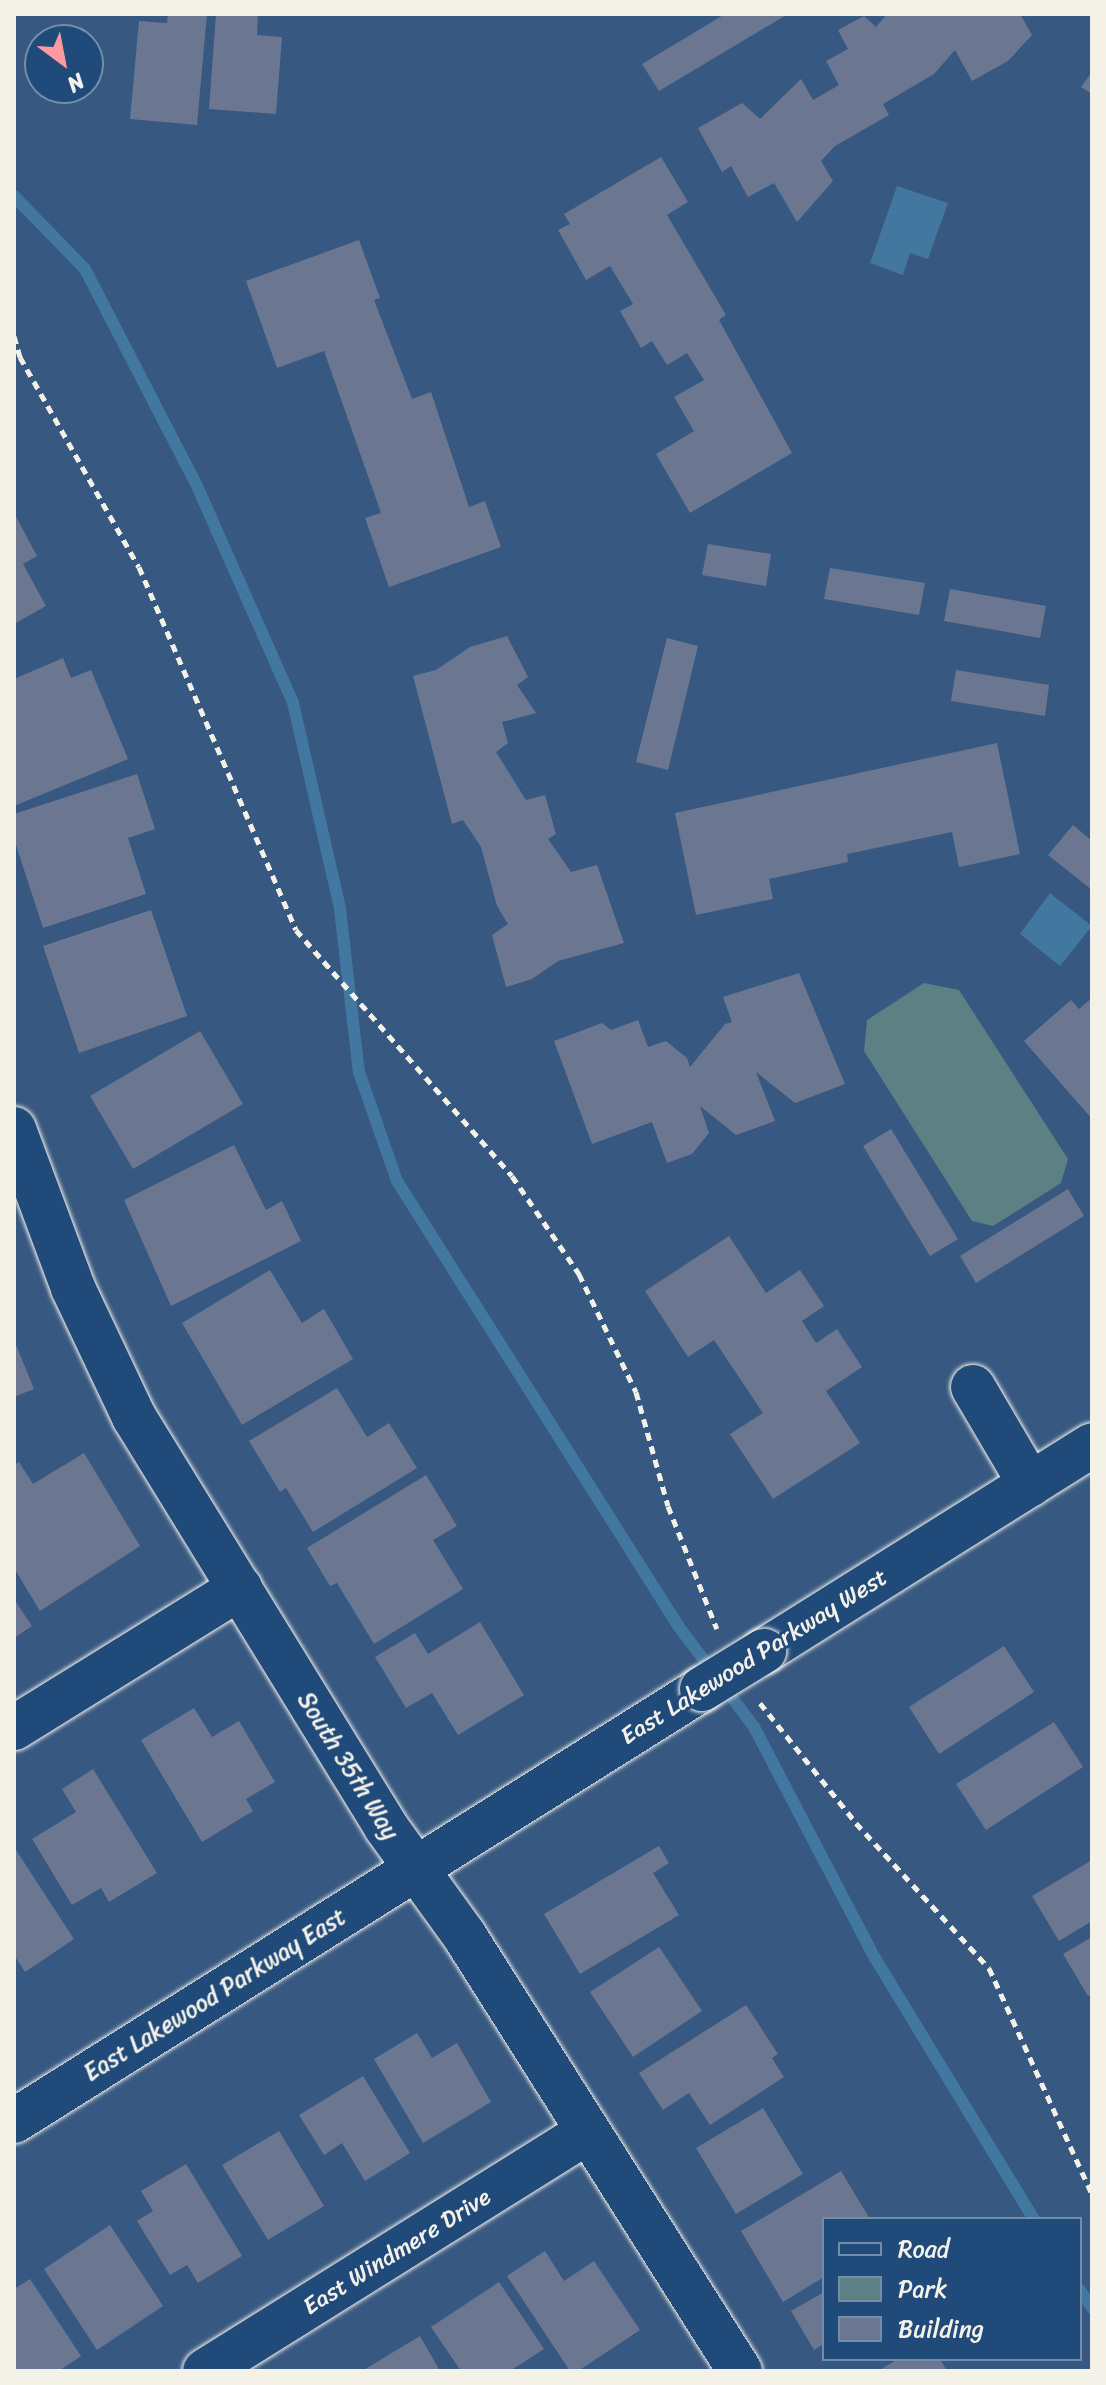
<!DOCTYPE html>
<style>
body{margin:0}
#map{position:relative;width:1106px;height:2385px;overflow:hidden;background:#365881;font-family:Sriracha,sans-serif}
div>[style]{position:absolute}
.green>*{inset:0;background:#5c8084}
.water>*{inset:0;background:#42779f}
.stream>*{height:12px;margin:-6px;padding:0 6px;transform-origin:6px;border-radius:6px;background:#42779f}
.building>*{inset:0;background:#6b7791}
.path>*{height:5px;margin-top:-2.5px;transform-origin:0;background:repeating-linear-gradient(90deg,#f4f1e8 0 8px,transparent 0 14px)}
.roads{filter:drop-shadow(0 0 2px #f4f1e8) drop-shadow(0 0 2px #f4f1e8)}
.minor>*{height:44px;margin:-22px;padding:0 22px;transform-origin:22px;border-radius:22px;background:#1f4a7a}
.bridges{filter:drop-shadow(0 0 2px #f4f1e8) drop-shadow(0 0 2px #f4f1e8)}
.minor-bridge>*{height:44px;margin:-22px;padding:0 22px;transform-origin:22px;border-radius:22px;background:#1f4a7a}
span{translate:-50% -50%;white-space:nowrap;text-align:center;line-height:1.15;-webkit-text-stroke:6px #1f4a7a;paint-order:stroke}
.street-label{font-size:24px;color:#f4f1e8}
.frame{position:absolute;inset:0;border:16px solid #f4f1e8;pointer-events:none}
.legend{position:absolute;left:822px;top:2217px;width:260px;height:144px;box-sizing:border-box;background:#1f4a7a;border:2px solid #748da6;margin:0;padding:10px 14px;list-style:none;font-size:24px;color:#f4f1e8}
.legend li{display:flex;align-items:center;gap:16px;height:40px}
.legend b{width:40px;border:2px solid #748da6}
.north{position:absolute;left:24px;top:24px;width:80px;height:80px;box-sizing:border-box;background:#1f4a7a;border:2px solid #748da6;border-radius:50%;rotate:148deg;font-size:22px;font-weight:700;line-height:32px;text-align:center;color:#f4f1e8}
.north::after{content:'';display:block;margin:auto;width:28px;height:36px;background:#ff9aa2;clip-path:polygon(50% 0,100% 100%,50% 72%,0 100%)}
</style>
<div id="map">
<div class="green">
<div style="clip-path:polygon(924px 983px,959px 990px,1068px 1159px,1061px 1183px,993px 1226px,972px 1221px,864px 1051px,867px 1020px)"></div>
</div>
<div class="water">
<div style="clip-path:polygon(897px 186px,948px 203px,928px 259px,910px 253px,903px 275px,870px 263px)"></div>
<div style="clip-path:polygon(1050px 893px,1092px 926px,1060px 966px,1020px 934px)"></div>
</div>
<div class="stream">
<div style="left:14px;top:196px;width:102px;rotate:45.8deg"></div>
<div style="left:85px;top:269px;width:244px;rotate:62.7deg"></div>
<div style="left:197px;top:486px;width:237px;rotate:66.1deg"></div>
<div style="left:293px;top:703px;width:211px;rotate:77.1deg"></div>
<div style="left:340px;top:909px;width:164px;rotate:83.4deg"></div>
<div style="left:359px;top:1072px;width:115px;rotate:70.8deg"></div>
<div style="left:397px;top:1181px;width:528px;rotate:57.7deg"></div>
<div style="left:679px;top:1627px;width:125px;rotate:53.1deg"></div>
<div style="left:754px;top:1727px;width:261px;rotate:62.4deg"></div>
<div style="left:875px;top:1958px;width:306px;rotate:58.7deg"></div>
<div style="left:1080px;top:2290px;width:22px;rotate:56deg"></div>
</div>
<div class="building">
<div style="clip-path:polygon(168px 14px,207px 14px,197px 125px,130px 119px,139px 21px,167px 23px)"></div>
<div style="clip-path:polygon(216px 14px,258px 14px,257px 35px,282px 37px,276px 114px,209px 109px)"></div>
<div style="clip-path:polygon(725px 14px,788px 14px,659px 91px,642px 64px)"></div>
<div style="clip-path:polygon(887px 14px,1020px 14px,1032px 35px,1008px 61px,972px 81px,955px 50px,934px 74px,883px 104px,889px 115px,835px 146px,821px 161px,833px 181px,797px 222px,774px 183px,748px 197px,731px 166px,722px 172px,698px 128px,742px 103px,760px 119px,801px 79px,813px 100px,839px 85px,826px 61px,848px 49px,838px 30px,864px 16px,876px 27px)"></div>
<div style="clip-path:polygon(1092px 72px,1092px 94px,1081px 87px)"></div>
<div style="clip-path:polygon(661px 157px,688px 202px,667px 215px,726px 315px,719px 320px,792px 453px,690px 513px,656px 454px,694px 431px,674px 397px,704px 380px,687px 353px,667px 365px,652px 341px,641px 348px,620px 311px,633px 304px,610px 266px,586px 280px,558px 230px,570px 224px,564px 214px)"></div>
<div style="clip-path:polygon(359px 240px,380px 298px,374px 300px,412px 399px,431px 392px,469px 507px,485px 501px,501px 547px,389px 587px,365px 518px,381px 513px,324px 351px,277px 368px,246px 281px)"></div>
<div style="clip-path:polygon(14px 513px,37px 556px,23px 564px,46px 606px,14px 624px)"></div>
<div style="clip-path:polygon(708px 544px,771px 554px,766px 586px,702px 575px)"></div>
<div style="clip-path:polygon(830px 568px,925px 583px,919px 615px,824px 599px)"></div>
<div style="clip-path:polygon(950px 589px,1046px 606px,1040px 638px,944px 621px)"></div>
<div style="clip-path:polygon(507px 636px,528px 677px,517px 685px,536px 713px,502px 722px,508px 743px,496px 752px,526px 800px,545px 795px,556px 834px,548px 839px,571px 872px,597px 865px,624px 943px,558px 961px,532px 979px,506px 987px,492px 935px,508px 924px,497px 906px,481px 847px,463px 820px,452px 824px,413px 676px,436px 670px,470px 647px)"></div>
<div style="clip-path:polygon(667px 638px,698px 646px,668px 770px,636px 762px)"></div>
<div style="clip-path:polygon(63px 658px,71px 678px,91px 670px,128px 759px,14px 806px,14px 679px)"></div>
<div style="clip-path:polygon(956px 670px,1049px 685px,1045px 716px,951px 701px)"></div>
<div style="clip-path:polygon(997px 743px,1020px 854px,959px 867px,952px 832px,847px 854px,848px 862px,769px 879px,773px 899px,696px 915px,675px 813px)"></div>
<div style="clip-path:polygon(137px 774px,155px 829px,128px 838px,146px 894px,43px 928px,14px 839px,14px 814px)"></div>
<div style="clip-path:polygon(1073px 825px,1092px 841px,1092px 890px,1048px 855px)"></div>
<div style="clip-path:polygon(151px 910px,187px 1016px,79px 1053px,43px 946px)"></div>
<div style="clip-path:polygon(799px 973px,845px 1084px,795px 1103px,756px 1072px,775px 1121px,736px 1135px,700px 1106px,709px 1133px,692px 1154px,667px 1163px,652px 1122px,592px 1144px,554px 1041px,602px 1023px,611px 1030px,638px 1020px,648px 1047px,666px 1041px,687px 1058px,690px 1067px,725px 1024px,732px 1022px,723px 997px)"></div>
<div style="clip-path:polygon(1092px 998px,1092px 1119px,1024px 1041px,1071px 1000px,1079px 1009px)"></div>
<div style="clip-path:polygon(200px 1031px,243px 1104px,133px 1169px,90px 1096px)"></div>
<div style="clip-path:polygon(891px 1129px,958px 1239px,930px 1256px,863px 1146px)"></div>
<div style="clip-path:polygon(234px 1145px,266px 1210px,282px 1201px,301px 1241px,171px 1306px,124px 1200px)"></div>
<div style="clip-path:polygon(1068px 1189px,1084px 1216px,976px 1283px,960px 1256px)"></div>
<div style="clip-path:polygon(729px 1236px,766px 1293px,800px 1270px,824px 1306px,802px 1321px,816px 1343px,837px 1329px,862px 1367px,826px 1391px,860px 1443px,773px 1499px,730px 1434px,763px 1413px,714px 1340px,688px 1357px,645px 1291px)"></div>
<div style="clip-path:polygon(270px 1270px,302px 1323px,324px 1309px,353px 1359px,242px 1425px,182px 1323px)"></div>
<div style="clip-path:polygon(14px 1340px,34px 1389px,14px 1397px)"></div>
<div style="clip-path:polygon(337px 1388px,367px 1437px,389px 1423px,417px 1468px,313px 1532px,286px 1488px,280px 1492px,249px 1441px)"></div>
<div style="clip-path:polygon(84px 1453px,140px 1546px,40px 1611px,14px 1568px,14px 1465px,19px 1462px,33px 1484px)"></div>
<div style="clip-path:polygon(426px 1475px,457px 1526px,433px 1540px,463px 1589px,374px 1644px,337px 1583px,330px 1586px,307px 1548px)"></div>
<div style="clip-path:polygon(14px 1599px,32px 1626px,14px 1638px)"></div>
<div style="clip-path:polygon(480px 1622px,524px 1695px,458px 1735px,432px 1693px,406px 1708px,375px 1657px,415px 1633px,428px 1654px)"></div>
<div style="clip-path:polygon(1004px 1646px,1034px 1692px,939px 1754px,909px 1707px)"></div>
<div style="clip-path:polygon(194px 1708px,212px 1737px,239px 1721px,275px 1782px,246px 1799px,253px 1811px,202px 1842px,141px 1740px)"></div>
<div style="clip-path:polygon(1054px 1722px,1083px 1767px,986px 1830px,956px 1784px)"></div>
<div style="clip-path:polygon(93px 1769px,157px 1873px,109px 1902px,101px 1888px,72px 1905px,32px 1839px,76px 1812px,62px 1789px)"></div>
<div style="clip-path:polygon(659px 1846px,669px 1863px,653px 1873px,679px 1915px,580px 1974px,544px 1914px)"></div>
<div style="clip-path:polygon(14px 1847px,74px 1939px,25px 1972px,14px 1955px)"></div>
<div style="clip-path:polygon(1092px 1860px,1092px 1921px,1059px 1941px,1032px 1896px)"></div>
<div style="clip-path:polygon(1092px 1937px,1092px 1994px,1088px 1996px,1063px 1954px)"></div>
<div style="clip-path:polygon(659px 1947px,702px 2011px,633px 2057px,590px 1992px)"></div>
<div style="clip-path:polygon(746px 2005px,778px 2054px,772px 2058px,784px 2077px,710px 2125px,689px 2093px,663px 2110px,639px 2073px)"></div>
<div style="clip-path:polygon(417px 2033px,432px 2058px,457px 2043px,491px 2102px,423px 2143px,374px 2059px)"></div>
<div style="clip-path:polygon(363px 2076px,410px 2153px,365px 2181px,342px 2143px,324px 2155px,299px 2115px)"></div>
<div style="clip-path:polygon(763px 2108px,803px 2174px,736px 2214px,696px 2148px)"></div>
<div style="clip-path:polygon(279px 2131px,324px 2206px,268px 2240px,222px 2165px)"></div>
<div style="clip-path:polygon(186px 2164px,242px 2256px,198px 2283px,187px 2265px,170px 2275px,137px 2221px,153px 2211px,141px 2191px)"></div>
<div style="clip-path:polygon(841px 2171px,870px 2219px,824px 2219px,824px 2277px,783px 2302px,741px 2231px)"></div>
<div style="clip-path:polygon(110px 2225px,163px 2306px,97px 2350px,44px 2269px)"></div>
<div style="clip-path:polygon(545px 2251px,564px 2281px,594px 2261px,640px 2330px,578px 2371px,570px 2371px,507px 2276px)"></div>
<div style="clip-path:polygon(30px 2279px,81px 2356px,59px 2371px,14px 2371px,14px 2289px)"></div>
<div style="clip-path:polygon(499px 2282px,544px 2349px,510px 2371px,461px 2371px,431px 2327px)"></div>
<div style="clip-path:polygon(824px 2292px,824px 2344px,814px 2350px,791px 2311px)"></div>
<div style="clip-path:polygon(420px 2336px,440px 2371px,362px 2371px)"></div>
<div style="clip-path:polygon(898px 2359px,940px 2359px,947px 2371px,878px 2371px)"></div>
</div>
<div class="path">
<div style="left:14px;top:336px;width:22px;rotate:74deg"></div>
<div style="left:20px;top:357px;width:241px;rotate:60.5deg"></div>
<div style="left:139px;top:567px;width:395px;rotate:66.6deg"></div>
<div style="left:296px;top:930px;width:327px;rotate:48.7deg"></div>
<div style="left:512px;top:1176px;width:119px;rotate:55.6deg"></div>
<div style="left:579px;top:1274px;width:131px;rotate:64.2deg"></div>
<div style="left:636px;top:1392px;width:118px;rotate:74.3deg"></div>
<div style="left:668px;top:1506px;width:132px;rotate:68.3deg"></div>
<div style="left:760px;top:1703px;width:154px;rotate:51.3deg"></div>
<div style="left:856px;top:1823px;width:197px;rotate:47.5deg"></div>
<div style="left:989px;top:1968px;width:248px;rotate:65.5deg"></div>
</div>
<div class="roads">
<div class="minor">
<div style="left:14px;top:1129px;width:170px;rotate:69.6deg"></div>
<div style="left:73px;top:1288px;width:143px;rotate:64.7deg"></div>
<div style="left:134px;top:1417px;width:481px;rotate:58.4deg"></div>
<div style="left:386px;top:1827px;width:133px;rotate:54.2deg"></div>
<div style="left:464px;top:1935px;width:516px;rotate:57.67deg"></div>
<div style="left:973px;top:1387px;width:113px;rotate:59.6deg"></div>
<div style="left:764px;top:1651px;width:387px;rotate:-32.1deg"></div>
<div style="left:14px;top:1728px;width:266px;rotate:-31.8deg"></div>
<div style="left:14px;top:2121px;width:812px;rotate:-32.12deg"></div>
<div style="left:205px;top:2371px;width:451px;rotate:-32deg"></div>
</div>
</div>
<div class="bridges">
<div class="minor-bridge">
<div style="left:702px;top:1689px;width:73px;rotate:-31.5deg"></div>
</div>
</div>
<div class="street-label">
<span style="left:754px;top:1657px;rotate:-32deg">East Lakewood Parkway West</span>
<span style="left:348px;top:1766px;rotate:58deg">South 35th Way</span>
<span style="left:215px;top:1995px;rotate:-32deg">East Lakewood Parkway East</span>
<span style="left:397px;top:2252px;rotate:-32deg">East Windmere Drive</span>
</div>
<div class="frame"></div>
<ul class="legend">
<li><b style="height:10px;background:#1f4a7a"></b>Road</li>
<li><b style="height:22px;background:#5c8084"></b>Park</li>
<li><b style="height:22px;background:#6b7791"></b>Building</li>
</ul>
<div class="north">N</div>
</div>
